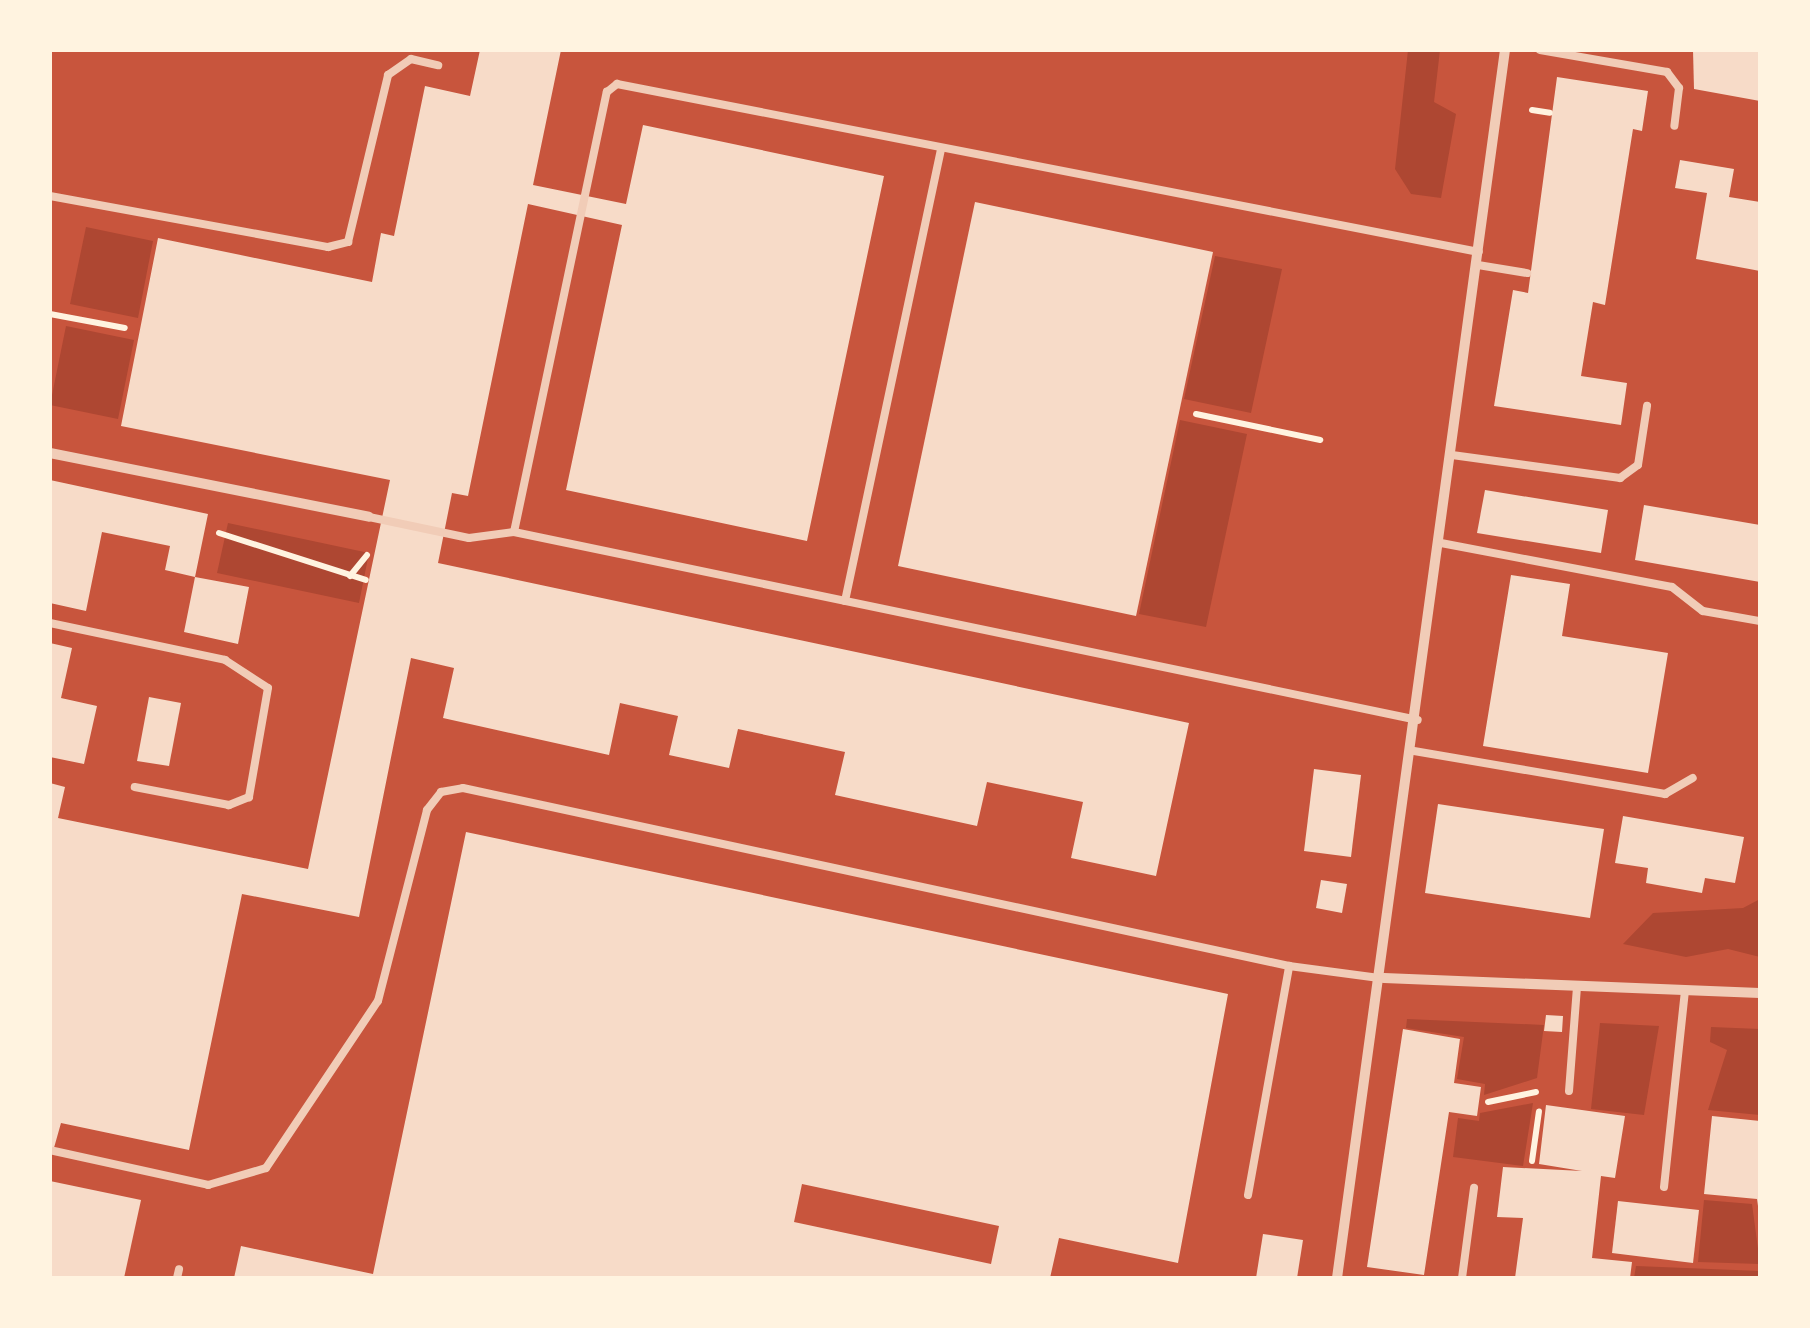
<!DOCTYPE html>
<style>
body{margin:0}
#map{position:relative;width:1810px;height:1328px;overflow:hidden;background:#c8553d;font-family:Mulish,sans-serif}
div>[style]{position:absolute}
.green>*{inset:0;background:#ae4732}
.building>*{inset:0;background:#f7dbc8}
.path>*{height:6px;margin:-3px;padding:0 3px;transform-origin:3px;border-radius:3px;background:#fff3e0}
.service>*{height:8px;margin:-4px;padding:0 4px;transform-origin:4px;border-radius:4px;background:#f1ccb7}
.minor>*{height:10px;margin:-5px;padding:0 5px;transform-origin:5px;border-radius:5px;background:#f1ccb7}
span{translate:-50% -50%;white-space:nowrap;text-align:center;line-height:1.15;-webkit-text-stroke:9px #fff3e0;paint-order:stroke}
.frame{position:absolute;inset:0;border:52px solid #fff3e0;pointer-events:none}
</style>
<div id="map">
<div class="green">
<div style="clip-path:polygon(1408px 50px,1440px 50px,1434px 102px,1456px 114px,1441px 198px,1411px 194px,1395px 169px)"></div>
<div style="clip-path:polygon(86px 227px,153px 241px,138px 318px,70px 304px)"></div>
<div style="clip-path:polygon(1215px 256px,1282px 269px,1251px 413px,1184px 399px)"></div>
<div style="clip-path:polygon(66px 326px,134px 340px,118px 419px,50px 405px)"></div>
<div style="clip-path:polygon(1180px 420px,1247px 434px,1206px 627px,1139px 614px)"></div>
<div style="clip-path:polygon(228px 523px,369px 553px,359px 603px,217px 573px)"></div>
<div style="clip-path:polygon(1760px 899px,1760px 957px,1728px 949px,1686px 957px,1623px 944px,1653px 913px,1743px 908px)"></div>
<div style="clip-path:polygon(1407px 1019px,1544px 1025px,1537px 1078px,1484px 1095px,1485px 1084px,1457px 1079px,1464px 1037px,1406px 1028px)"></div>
<div style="clip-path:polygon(1600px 1023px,1659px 1026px,1644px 1115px,1591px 1109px)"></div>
<div style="clip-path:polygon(1711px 1027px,1760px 1029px,1760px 1115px,1708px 1110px,1727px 1050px,1710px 1042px)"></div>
<div style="clip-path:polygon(1533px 1103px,1523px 1166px,1453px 1157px,1458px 1118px,1479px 1121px,1480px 1113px)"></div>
<div style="clip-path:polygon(1704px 1200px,1752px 1204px,1760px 1264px,1698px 1262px)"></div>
<div style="clip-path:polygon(1636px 1266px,1760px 1271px,1760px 1278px,1634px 1278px)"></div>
</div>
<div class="building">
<div style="clip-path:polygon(480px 50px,561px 50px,533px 185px,626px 204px,643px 125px,884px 176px,807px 541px,566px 490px,622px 225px,528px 204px,468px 496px,452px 493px,438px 563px,1189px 723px,1156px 876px,1071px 858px,1083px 802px,987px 782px,977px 826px,835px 795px,845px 752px,738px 729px,729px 768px,669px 755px,678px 716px,620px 703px,609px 755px,443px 718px,454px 668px,411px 658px,359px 917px,242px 894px,189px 1150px,61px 1123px,50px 1162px,50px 783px,65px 787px,58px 818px,308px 869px,390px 480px,121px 426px,158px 238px,372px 282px,381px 233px,394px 236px,425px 86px,470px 96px)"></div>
<div style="clip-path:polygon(1693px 50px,1760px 50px,1760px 101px,1694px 89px)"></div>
<div style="clip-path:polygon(1557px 77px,1648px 91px,1642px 131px,1633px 129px,1605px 305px,1593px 302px,1581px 376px,1627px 383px,1621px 425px,1494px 406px,1513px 290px,1528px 293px)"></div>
<div style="clip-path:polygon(1680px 160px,1734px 169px,1729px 197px,1760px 202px,1760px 271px,1696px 259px,1707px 193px,1675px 188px)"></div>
<div style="clip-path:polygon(975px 202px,1213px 252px,1136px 616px,898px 566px)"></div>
<div style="clip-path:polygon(50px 480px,208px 514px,195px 577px,249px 587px,238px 644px,184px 632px,195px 577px,165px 570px,170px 546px,102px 532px,86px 611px,50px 603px)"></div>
<div style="clip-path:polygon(1485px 490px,1608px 510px,1601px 553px,1477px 533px)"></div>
<div style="clip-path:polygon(1644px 505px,1760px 525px,1760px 582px,1635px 560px)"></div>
<div style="clip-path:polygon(1511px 575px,1570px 584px,1562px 636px,1668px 653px,1648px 773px,1483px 746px)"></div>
<div style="clip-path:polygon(50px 643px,72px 648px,61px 698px,97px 706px,84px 764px,50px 757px)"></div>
<div style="clip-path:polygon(149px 697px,181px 703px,169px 766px,137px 761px)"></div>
<div style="clip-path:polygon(1314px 769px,1361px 775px,1351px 857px,1304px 851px)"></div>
<div style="clip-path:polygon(1438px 804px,1604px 829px,1590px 918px,1425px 893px)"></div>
<div style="clip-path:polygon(1623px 816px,1744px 837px,1735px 883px,1705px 878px,1702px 893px,1646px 883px,1648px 868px,1615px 863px)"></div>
<div style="clip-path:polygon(evenodd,466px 832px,1228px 994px,1178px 1263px,1059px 1238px,1050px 1278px,234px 1278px,241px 1246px,373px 1274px,466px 832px,802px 1184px,999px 1226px,991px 1264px,794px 1222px,802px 1184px)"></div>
<div style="clip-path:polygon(1321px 880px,1347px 884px,1342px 913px,1316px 908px)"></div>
<div style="clip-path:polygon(1546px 1015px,1563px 1016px,1562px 1032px,1544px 1031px)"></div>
<div style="clip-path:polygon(1403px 1029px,1460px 1039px,1454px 1083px,1481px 1087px,1477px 1116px,1449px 1112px,1424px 1275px,1367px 1267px)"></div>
<div style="clip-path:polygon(1546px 1105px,1625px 1116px,1615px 1178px,1601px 1176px,1592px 1258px,1632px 1262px,1630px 1278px,1515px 1278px,1523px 1218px,1497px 1217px,1503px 1167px,1582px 1171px,1539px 1164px)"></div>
<div style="clip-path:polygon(1712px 1116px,1760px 1121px,1760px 1220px,1757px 1199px,1704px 1194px)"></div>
<div style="clip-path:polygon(50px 1181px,141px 1200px,124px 1278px,50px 1278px)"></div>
<div style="clip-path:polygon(1618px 1201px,1699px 1210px,1693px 1263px,1612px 1253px)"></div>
<div style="clip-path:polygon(1263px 1234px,1303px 1240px,1297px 1278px,1256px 1278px)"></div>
</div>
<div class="path">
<div style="left:1532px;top:110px;width:18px;rotate:9deg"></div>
<div style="left:50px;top:314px;width:76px;rotate:10.6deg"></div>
<div style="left:1196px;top:414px;width:127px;rotate:11.8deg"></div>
<div style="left:219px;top:533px;width:154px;rotate:17.7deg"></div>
<div style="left:350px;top:576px;width:27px;rotate:-51deg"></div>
<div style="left:1488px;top:1102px;width:49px;rotate:-11.8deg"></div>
<div style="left:1532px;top:1161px;width:50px;rotate:-82deg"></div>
</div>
<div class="service">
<div style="left:1540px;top:50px;width:129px;rotate:9.8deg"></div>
<div style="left:1667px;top:72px;width:20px;rotate:53deg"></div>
<div style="left:1679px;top:88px;width:38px;rotate:97deg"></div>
<div style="left:50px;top:196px;width:283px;rotate:10.4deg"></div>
<div style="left:328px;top:247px;width:21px;rotate:-14deg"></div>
<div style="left:348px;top:242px;width:172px;rotate:-76.5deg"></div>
<div style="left:388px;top:75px;width:28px;rotate:-35deg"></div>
<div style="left:411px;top:59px;width:28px;rotate:13deg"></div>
<div style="left:1478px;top:265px;width:50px;rotate:9.3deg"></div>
<div style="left:1452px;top:455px;width:170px;rotate:7.8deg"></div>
<div style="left:1620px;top:478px;width:22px;rotate:-36deg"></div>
<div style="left:1638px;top:465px;width:60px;rotate:-81.3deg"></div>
<div style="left:369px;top:517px;width:102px;rotate:11.9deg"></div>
<div style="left:469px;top:538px;width:45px;rotate:-7.6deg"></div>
<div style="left:514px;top:532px;width:923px;rotate:11.75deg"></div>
<div style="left:514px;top:532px;width:450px;rotate:-78.1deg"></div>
<div style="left:607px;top:92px;width:13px;rotate:-39deg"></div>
<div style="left:617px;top:84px;width:878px;rotate:11.03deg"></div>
<div style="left:1441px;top:543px;width:235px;rotate:10.8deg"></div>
<div style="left:1672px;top:587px;width:39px;rotate:38deg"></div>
<div style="left:1703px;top:611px;width:58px;rotate:10deg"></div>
<div style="left:845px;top:601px;width:463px;rotate:-78deg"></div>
<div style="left:50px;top:623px;width:179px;rotate:11.9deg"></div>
<div style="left:225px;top:660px;width:51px;rotate:33.1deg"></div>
<div style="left:268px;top:688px;width:111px;rotate:99.9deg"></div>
<div style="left:249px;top:797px;width:22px;rotate:158deg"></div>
<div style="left:229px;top:805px;width:96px;rotate:-169.2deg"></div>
<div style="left:1414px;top:751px;width:255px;rotate:9.7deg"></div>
<div style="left:1665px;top:794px;width:32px;rotate:-30deg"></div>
<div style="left:1569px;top:1091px;width:105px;rotate:-85.6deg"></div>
<div style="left:54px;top:1151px;width:158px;rotate:12.4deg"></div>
<div style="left:208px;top:1185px;width:60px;rotate:-16.3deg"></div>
<div style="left:266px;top:1168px;width:201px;rotate:-56.2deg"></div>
<div style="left:378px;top:1001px;width:197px;rotate:-75.6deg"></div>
<div style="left:427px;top:810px;width:23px;rotate:-52deg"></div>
<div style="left:441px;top:792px;width:22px;rotate:-10deg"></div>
<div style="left:463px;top:788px;width:845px;rotate:12.16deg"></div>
<div style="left:1289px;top:966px;width:91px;rotate:7.6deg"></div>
<div style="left:1664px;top:1187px;width:198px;rotate:-83.9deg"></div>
<div style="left:1248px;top:1195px;width:233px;rotate:-79.8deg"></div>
<div style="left:177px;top:1278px;width:9px;rotate:-77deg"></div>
<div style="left:1462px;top:1278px;width:91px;rotate:-82.4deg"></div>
</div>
<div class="minor">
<div style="left:50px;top:453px;width:325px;rotate:11.3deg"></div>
<div style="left:1384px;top:978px;width:376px;rotate:2.3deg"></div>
<div style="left:1337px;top:1278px;width:1239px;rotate:-82.21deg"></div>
</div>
<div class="frame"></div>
</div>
